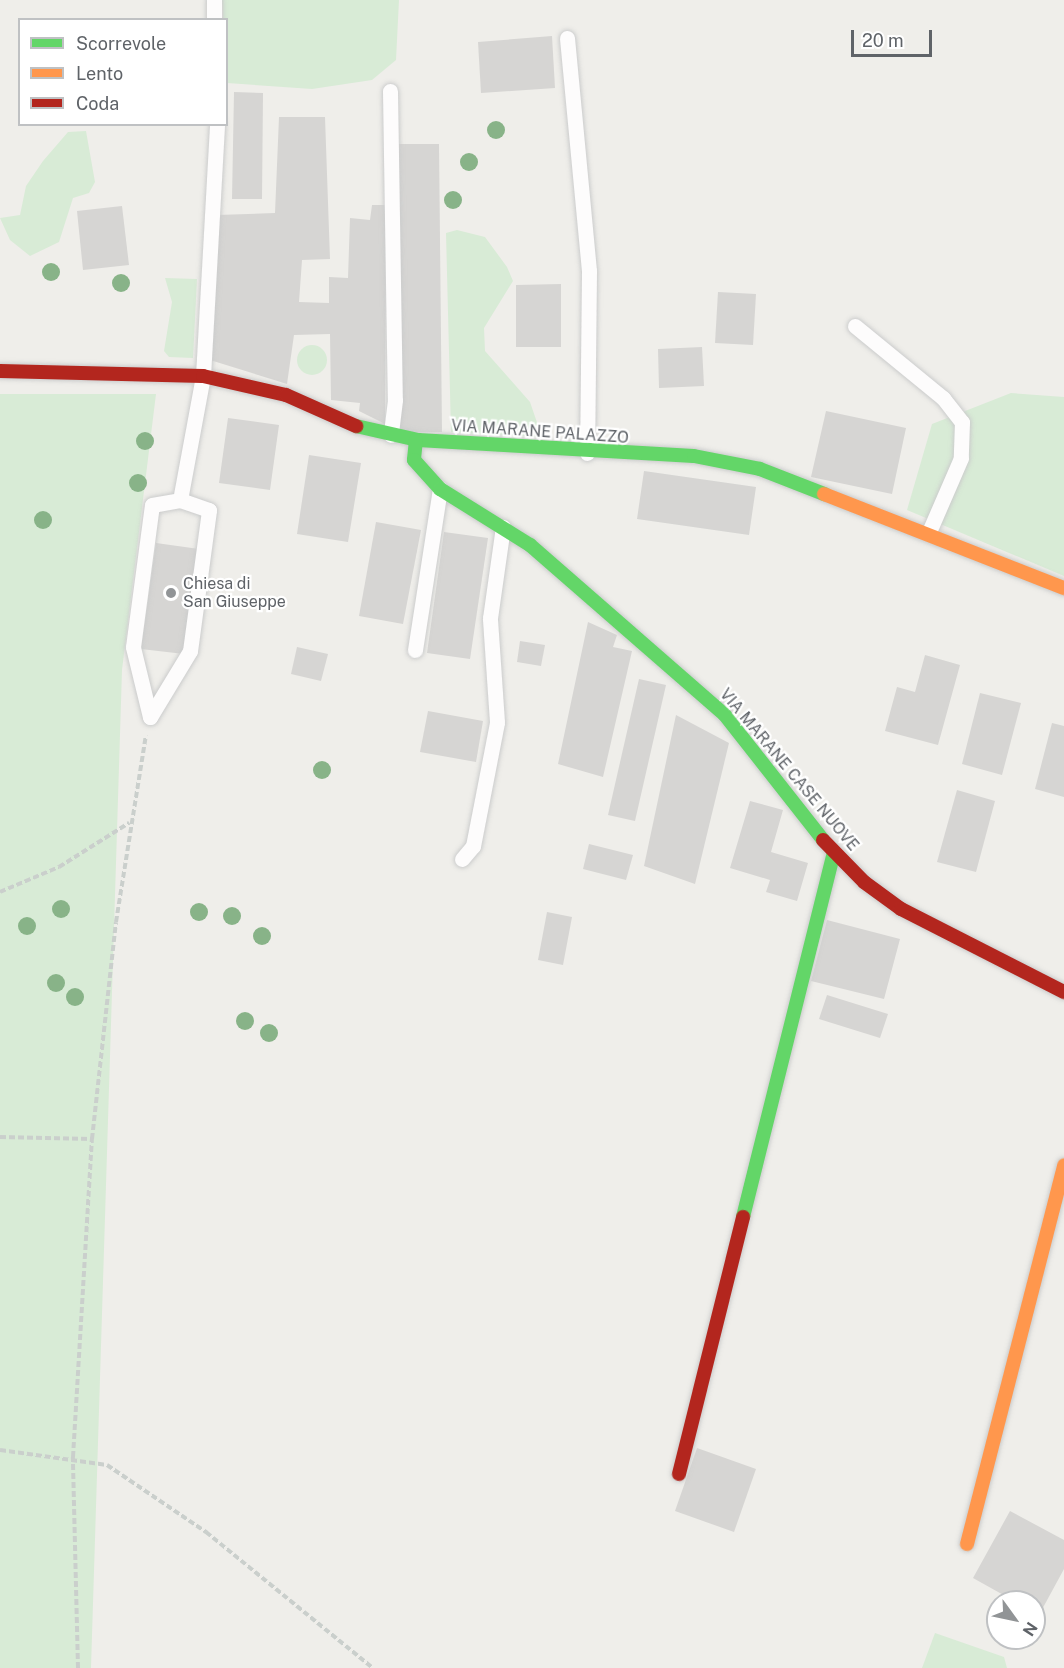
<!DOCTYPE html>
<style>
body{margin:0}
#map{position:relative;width:1064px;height:1668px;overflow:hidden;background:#efeeea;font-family:"Public Sans",sans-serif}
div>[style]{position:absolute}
.green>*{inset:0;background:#d8ebd6}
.round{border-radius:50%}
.building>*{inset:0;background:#d6d5d3}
.path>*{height:4px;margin-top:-2px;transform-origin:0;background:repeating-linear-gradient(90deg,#cacfcc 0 6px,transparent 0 9px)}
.roads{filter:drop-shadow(0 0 2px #cbcccc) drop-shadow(0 0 2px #cbcccc)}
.lane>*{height:15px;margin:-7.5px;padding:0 7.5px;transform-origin:7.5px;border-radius:7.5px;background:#fdfcfc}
.fast>*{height:14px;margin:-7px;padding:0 7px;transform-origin:7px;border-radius:7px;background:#63d668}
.slow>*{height:14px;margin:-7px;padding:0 7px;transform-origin:7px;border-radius:7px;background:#ff974d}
.jam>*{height:14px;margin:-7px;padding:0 7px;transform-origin:7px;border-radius:7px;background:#b3261e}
.trees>*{width:18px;height:18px;margin:-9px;border-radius:50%;background:#88b388}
.dots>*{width:16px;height:16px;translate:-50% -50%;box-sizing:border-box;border:3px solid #fff;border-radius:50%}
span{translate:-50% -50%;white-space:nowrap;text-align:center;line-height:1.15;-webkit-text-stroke:4.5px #fff;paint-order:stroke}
.street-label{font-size:16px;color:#5f6368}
.poi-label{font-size:16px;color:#5f6368}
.left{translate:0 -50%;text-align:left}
.legend{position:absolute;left:18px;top:18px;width:210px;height:108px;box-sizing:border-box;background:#fff;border:2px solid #bfc1c3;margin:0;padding:8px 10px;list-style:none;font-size:18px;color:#5f6368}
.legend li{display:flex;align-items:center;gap:12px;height:30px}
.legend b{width:30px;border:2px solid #bfc1c3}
.north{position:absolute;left:986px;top:1590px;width:60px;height:60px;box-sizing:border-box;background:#fff;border:2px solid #bfc1c3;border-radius:50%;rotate:123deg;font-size:16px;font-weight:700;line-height:24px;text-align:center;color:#5f6368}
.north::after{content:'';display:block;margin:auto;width:21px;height:27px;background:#919496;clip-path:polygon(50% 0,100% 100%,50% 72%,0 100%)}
.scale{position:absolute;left:851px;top:30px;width:81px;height:27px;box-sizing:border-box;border:3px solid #5f6368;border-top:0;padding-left:8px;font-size:18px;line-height:21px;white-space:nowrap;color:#5f6368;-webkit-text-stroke:4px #fff;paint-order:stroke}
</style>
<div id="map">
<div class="green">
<div style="clip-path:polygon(222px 0,399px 0,396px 60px,372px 80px,312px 89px,227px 83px)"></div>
<div style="clip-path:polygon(86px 131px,95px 182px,89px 193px,73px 198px,59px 242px,30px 256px,10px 240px,0 218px,20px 215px,26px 186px,43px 161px,68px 132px)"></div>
<div style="clip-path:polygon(457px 230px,485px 237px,507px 267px,513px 281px,484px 328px,485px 351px,530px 402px,542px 437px,451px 432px,446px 233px)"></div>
<div style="clip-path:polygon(165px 278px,197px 279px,193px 358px,169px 357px,164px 351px,172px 302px)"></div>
<div class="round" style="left:297px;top:345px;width:30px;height:30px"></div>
<div style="clip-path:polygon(1011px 393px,1064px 397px,1064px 576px,907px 510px,932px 424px)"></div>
<div style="clip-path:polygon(0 394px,156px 394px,122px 670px,91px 1668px,0 1668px)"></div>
<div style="clip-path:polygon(935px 1633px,1004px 1657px,1007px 1668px,922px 1668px)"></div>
</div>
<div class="building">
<div style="clip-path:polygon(552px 36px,555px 88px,481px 93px,478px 42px)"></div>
<div style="clip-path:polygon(234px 92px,263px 93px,262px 199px,232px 199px)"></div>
<div style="clip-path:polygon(279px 117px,325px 117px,330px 259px,302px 260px,299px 302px,329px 303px,329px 277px,348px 278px,350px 218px,370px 220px,372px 205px,386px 205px,385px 424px,359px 411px,360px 403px,331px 400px,330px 334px,294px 335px,287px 384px,210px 360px,217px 215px,275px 213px)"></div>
<div style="clip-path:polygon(397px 144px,439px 144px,442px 432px,400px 432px)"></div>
<div style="clip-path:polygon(122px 206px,129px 265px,83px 270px,77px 211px)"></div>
<div style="clip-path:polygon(561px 284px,561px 347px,516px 347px,516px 285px)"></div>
<div style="clip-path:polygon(718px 292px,756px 294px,753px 345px,715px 343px)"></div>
<div style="clip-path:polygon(702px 347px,704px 386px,659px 388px,658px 349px)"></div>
<div style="clip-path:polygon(826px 411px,906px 428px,892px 494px,811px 477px)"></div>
<div style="clip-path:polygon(228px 418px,279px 425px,270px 490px,219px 483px)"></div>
<div style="clip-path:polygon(309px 455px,361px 463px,348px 542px,297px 534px)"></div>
<div style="clip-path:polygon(644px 471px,756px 487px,749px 535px,637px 519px)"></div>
<div style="clip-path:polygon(376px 522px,421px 530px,403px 624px,359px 616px)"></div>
<div style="clip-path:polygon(444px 532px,488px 538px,470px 659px,427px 653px)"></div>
<div style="clip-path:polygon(156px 543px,199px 549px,184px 654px,141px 649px)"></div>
<div style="clip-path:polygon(588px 622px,617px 635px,613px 647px,632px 651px,603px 777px,558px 764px)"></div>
<div style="clip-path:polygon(520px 641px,545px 645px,541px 666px,517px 662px)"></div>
<div style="clip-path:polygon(297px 647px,328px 654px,321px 681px,291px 674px)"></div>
<div style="clip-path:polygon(925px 655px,960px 665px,938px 745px,885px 731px,897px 687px,915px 692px)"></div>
<div style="clip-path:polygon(639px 679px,666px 685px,635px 821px,608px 815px)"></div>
<div style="clip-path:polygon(980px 693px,1021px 703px,1002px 775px,962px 764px)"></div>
<div style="clip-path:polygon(428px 711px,483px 721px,476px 762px,420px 752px)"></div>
<div style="clip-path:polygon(676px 715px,729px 743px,695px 884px,644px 866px)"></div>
<div style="clip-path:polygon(1052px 723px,1064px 726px,1064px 797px,1035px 789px)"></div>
<div style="clip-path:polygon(957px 790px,995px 801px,976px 872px,937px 862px)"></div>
<div style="clip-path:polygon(750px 801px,783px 810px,771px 852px,808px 863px,797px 901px,766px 892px,770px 880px,730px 868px)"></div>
<div style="clip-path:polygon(589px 844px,633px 855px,626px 880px,583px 869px)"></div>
<div style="clip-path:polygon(547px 912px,572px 917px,563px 965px,538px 960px)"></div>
<div style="clip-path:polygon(827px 920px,900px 939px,884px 999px,811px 981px)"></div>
<div style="clip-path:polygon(827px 995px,888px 1014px,880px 1038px,819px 1019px)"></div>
<div style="clip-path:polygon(697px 1448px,756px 1469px,734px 1532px,675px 1511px)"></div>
<div style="clip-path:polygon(1010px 1511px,1064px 1540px,1064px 1569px,1039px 1615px,1034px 1602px,1016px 1602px,973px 1578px)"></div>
</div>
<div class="path">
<div style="left:0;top:892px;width:64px;rotate:-23deg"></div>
<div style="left:59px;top:867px;width:83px;rotate:-32.2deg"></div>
<div style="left:0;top:1137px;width:92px;rotate:1.2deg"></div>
<div style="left:0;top:1450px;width:108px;rotate:8deg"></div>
<div style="left:107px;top:1465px;width:120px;rotate:34.1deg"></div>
<div style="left:206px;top:1532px;width:215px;rotate:39.2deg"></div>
<div style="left:78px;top:1668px;width:211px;rotate:-91.4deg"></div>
<div style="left:73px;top:1457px;width:319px;rotate:-86.6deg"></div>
<div style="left:92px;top:1139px;width:218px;rotate:-83.7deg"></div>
<div style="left:116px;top:922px;width:189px;rotate:-80.9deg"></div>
</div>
<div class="roads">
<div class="lane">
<div style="left:214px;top:0;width:20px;rotate:90deg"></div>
<div style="left:567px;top:38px;width:234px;rotate:84.6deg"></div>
<div style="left:589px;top:271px;width:182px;rotate:90.6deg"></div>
<div style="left:390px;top:91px;width:309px;rotate:89.1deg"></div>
<div style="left:395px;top:400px;width:35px;rotate:97deg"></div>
<div style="left:855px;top:326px;width:114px;rotate:39.3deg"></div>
<div style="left:943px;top:398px;width:31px;rotate:52deg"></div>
<div style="left:962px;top:422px;width:36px;rotate:92deg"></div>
<div style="left:961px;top:458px;width:81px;rotate:113.4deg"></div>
<div style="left:415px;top:650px;width:163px;rotate:-81.2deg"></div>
<div style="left:150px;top:717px;width:77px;rotate:-58.8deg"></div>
<div style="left:190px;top:651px;width:142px;rotate:-82.3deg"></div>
<div style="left:209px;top:510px;width:31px;rotate:-161deg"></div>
<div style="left:180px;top:500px;width:126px;rotate:-79.5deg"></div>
<div style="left:203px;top:376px;width:252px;rotate:-86.8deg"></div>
<div style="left:150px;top:717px;width:72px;rotate:-103.7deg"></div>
<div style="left:133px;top:647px;width:143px;rotate:-82.4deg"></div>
<div style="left:152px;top:505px;width:28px;rotate:-10deg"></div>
<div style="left:462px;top:859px;width:17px;rotate:-50deg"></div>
<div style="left:473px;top:846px;width:126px;rotate:-79deg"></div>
<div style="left:497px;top:722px;width:104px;rotate:-93.9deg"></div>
<div style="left:490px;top:618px;width:92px;rotate:-81.9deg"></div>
</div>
<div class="fast">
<div style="left:356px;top:426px;width:64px;rotate:12.7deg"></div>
<div style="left:418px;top:440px;width:276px;rotate:3.3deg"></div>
<div style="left:694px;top:456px;width:67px;rotate:11.1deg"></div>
<div style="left:760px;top:469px;width:69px;rotate:21.3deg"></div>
<div style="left:416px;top:440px;width:20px;rotate:96deg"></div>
<div style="left:414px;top:460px;width:39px;rotate:48deg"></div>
<div style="left:440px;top:489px;width:106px;rotate:31.9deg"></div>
<div style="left:530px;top:545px;width:257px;rotate:41.1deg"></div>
<div style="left:724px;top:714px;width:160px;rotate:51.8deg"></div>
<div style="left:743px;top:1217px;width:376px;rotate:-76deg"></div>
</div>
<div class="slow">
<div style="left:824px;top:494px;width:258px;rotate:21.4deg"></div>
<div style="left:967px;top:1544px;width:391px;rotate:-75.6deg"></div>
</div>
<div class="jam">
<div style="left:0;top:371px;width:203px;rotate:1.4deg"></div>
<div style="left:203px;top:376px;width:85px;rotate:12.9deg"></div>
<div style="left:286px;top:395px;width:77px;rotate:23.9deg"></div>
<div style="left:823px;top:840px;width:59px;rotate:45.7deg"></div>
<div style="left:864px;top:882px;width:46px;rotate:36.1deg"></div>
<div style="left:901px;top:909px;width:183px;rotate:27deg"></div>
<div style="left:679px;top:1474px;width:265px;rotate:-76deg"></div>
</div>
</div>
<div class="trees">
<div style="left:496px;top:130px"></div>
<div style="left:469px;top:162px"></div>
<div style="left:453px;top:200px"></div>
<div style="left:51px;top:272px"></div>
<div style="left:121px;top:283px"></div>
<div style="left:145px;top:441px"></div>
<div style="left:138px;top:483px"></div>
<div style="left:43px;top:520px"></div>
<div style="left:322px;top:770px"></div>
<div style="left:61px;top:909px"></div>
<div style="left:199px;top:912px"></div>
<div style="left:232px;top:916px"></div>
<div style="left:27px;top:926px"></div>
<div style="left:262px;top:936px"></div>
<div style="left:56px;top:983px"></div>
<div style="left:75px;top:997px"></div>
<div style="left:245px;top:1021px"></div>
<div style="left:269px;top:1033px"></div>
</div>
<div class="dots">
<div style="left:171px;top:593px;background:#919496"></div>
</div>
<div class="street-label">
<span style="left:540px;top:432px;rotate:4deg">VIA MARANE PALAZZO</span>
<span style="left:789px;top:770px;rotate:50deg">VIA MARANE CASE NUOVE</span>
</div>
<div class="poi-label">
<span class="left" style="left:183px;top:593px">Chiesa di<br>San Giuseppe</span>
</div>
<ul class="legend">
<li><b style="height:8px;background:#63d668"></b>Scorrevole</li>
<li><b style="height:8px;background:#ff974d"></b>Lento</li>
<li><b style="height:8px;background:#b3261e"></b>Coda</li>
</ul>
<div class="north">N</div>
<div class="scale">20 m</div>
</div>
